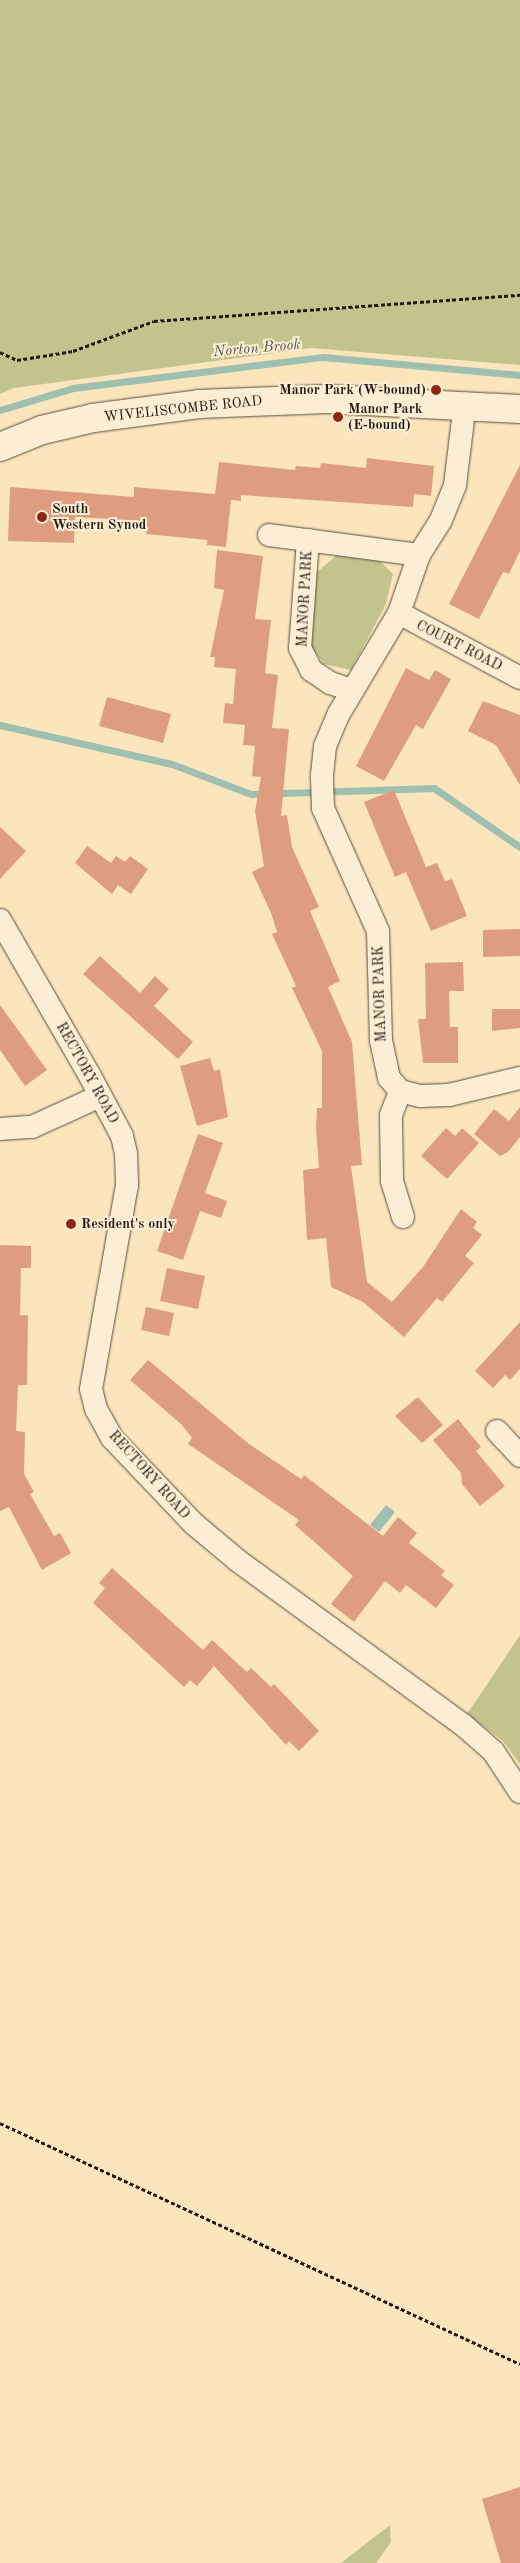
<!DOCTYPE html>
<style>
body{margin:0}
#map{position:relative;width:520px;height:2563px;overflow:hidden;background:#fbe5bd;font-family:"Old Standard TT",serif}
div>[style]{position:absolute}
.green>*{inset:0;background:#c3c38e}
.water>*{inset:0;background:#9fbfb0}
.stream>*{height:7px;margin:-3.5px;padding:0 3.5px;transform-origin:3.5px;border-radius:3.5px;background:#9fbfb0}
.building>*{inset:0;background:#df9d80}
.path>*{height:3px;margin-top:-1.5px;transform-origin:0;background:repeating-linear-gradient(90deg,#221a12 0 4px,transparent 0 6.5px)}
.roads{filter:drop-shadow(0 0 1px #584d3d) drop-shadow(0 0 1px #584d3d)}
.street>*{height:22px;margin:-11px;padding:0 11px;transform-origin:11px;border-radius:11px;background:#fceed4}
.secondary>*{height:28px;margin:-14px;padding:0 14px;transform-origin:14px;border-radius:14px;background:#fceed4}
.dots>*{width:14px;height:14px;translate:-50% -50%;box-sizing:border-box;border:2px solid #fceed4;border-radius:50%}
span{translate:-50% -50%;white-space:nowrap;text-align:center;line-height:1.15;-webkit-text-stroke:4px #fceed4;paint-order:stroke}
.poi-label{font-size:14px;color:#221a12;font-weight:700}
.right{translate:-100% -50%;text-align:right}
.left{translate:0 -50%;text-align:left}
.street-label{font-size:14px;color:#221a12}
.water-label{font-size:15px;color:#4e5449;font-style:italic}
</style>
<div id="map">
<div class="green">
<div style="clip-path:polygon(0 0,520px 0,520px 365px,311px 348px,14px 388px,0 394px)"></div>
<div style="clip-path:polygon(339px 553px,380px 561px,393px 574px,386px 604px,351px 670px,324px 664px,311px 647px,315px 574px)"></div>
<div style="clip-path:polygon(520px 1635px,520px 1764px,503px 1741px,467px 1714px)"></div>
<div style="clip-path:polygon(390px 2525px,391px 2542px,376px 2563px,341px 2563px)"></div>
</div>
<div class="water">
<div style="clip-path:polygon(386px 1505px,395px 1512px,379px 1532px,370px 1525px)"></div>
</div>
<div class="stream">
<div style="left:0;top:410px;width:76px;rotate:-16.8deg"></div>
<div style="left:73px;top:388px;width:252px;rotate:-7.1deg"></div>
<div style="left:323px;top:357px;width:198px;rotate:5.2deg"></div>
<div style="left:0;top:725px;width:176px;rotate:12.8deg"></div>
<div style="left:172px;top:764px;width:85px;rotate:20.8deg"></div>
<div style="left:251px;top:794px;width:183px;rotate:-1.9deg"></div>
<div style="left:434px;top:788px;width:104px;rotate:34.5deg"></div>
</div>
<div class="building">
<div style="clip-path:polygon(367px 458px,434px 466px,431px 496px,414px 494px,413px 507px,241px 495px,241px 501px,231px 500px,226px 547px,207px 545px,207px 540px,146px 534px,147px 521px,75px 517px,74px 543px,8px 541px,10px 487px,134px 497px,134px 487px,215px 494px,219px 462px,295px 470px,296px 466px,320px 468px,321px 463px,366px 468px)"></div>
<div style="clip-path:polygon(520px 465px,520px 551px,509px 574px,503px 572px,479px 619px,449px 604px)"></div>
<div style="clip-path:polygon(217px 550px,263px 556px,255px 619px,271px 620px,265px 673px,278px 675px,272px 728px,289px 729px,281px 816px,287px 815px,292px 847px,319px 907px,310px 911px,340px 981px,328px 987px,352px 1042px,362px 1165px,351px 1166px,367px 1282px,392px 1302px,423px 1267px,461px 1209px,477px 1222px,473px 1228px,482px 1235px,465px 1256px,474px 1263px,442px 1302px,437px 1298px,404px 1337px,363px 1302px,331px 1287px,326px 1238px,307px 1240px,303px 1170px,319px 1168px,316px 1127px,317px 1108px,322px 1108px,322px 1051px,292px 988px,296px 986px,272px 934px,277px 932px,271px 913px,252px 872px,264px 866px,255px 811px,261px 777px,252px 776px,255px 746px,243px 745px,245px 725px,223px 723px,225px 703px,233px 704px,236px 669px,214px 667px,215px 657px,210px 657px,224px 590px,214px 588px)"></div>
<div style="clip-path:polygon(406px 668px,429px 680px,435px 670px,451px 679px,423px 729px,416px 725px,384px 781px,356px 766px)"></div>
<div style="clip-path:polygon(107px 697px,171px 714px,163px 743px,99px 726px)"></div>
<div style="clip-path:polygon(483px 701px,520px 715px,520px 785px,496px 745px,468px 731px)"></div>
<div style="clip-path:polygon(394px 790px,426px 867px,437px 863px,445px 881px,452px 879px,467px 916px,431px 931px,406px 872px,395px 877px,364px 802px)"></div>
<div style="clip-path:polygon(0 827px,26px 851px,0 879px)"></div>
<div style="clip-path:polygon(87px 846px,111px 863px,116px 856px,125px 862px,130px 856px,148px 869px,131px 894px,118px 885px,112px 894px,75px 863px)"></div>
<div style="clip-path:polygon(520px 929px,520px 956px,483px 957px,483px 930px)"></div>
<div style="clip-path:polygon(100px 956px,140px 993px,155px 976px,169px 989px,154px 1006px,193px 1042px,178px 1059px,83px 974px)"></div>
<div style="clip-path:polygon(463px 962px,464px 991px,449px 991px,450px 1027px,458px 1027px,458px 1063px,423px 1063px,418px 1019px,426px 1019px,425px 963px)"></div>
<div style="clip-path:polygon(0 1005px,47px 1070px,25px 1086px,0 1050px)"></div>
<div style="clip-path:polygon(492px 1009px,520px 1009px,520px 1028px,492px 1031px)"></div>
<div style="clip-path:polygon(210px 1058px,214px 1071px,220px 1069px,228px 1117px,197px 1126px,180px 1066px)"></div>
<div style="clip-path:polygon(520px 1107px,520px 1137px,508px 1152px,500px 1156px,474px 1134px,494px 1109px,509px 1121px)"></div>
<div style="clip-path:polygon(446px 1128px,455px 1136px,462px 1128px,479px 1143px,447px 1179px,421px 1156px)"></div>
<div style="clip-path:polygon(198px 1134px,223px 1143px,205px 1193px,227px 1201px,221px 1218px,200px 1211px,183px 1260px,157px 1251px)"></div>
<div style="clip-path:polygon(0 1245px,31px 1246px,31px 1268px,21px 1268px,20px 1315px,28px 1315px,27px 1385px,18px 1385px,16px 1431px,25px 1432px,24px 1474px,34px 1492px,30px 1494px,54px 1536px,60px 1533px,71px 1553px,42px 1570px,9px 1507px,0 1511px)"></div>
<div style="clip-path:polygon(167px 1268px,205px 1276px,198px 1309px,160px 1301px)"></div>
<div style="clip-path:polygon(146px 1307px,174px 1313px,169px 1336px,141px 1330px)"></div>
<div style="clip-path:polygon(520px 1322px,520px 1369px,510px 1380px,505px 1375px,493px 1388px,475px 1371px)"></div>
<div style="clip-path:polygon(148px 1360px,249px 1444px,301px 1479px,304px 1475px,383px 1536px,398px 1517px,417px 1533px,409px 1543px,445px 1571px,441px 1575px,454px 1585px,436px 1608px,406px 1585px,400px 1593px,385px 1581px,354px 1622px,331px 1604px,353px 1576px,295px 1525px,299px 1520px,188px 1444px,192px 1438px,181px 1424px,130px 1380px)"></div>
<div style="clip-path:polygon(418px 1397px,443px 1425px,422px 1443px,395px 1416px)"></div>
<div style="clip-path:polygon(458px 1419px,481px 1447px,476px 1451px,505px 1486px,480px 1506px,462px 1484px,461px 1473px,433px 1440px)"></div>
<div style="clip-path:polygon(112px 1568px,203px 1650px,212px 1640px,247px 1672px,251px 1668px,271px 1687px,274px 1684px,319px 1731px,299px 1751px,289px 1741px,286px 1745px,214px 1666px,197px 1686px,190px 1680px,184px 1687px,93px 1603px,105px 1588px,99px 1583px)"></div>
<div style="clip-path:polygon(520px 2487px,520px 2563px,501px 2563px,482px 2499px)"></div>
</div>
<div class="path">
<div style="left:0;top:352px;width:19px;rotate:25deg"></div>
<div style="left:17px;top:360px;width:57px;rotate:-9.1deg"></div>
<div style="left:73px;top:351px;width:86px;rotate:-20.3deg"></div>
<div style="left:154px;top:321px;width:367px;rotate:-4.1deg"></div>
<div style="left:0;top:2123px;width:573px;rotate:24.87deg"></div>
</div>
<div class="roads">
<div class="street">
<div style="left:269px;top:535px;width:151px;rotate:7.6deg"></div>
<div style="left:308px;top:540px;width:108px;rotate:94.2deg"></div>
<div style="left:300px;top:648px;width:25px;rotate:63deg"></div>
<div style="left:311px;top:670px;width:23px;rotate:34deg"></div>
<div style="left:330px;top:683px;width:22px;rotate:18deg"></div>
<div style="left:399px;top:613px;width:137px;rotate:28.2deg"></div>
<div style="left:0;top:920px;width:180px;rotate:60deg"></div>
<div style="left:90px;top:1076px;width:68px;rotate:61.9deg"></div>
<div style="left:122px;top:1136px;width:18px;rotate:77deg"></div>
<div style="left:126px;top:1154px;width:31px;rotate:88deg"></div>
<div style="left:127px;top:1185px;width:207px;rotate:100deg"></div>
<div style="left:91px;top:1389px;width:21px;rotate:76deg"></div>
<div style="left:96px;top:1409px;width:33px;rotate:61deg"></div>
<div style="left:112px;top:1438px;width:119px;rotate:46.4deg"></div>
<div style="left:194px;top:1524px;width:56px;rotate:39.9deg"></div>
<div style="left:237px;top:1560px;width:278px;rotate:36.1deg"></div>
<div style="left:462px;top:1724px;width:41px;rotate:41.1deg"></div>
<div style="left:493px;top:1751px;width:49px;rotate:56.6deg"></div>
<div style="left:400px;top:1091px;width:21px;rotate:14deg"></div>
<div style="left:420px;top:1096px;width:29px;rotate:-2deg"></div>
<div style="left:449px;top:1095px;width:73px;rotate:-13.5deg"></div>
<div style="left:0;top:1129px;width:32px;rotate:-4deg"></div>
<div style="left:32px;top:1127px;width:75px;rotate:-24.5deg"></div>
<div style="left:403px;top:1217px;width:38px;rotate:-107deg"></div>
<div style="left:392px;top:1181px;width:66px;rotate:-90.9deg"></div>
<div style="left:391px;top:1115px;width:26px;rotate:-69deg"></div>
<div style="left:400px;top:1091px;width:17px;rotate:-130deg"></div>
<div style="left:389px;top:1078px;width:39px;rotate:-102deg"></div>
<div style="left:381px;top:1040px;width:109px;rotate:-91.6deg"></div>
<div style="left:378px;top:931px;width:135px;rotate:-114.1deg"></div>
<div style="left:323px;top:808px;width:33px;rotate:-92deg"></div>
<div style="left:322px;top:775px;width:29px;rotate:-84deg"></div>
<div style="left:325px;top:746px;width:34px;rotate:-67deg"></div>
<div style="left:338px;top:715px;width:119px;rotate:-59.1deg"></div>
<div style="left:399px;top:613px;width:61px;rotate:-71deg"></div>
<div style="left:419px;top:555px;width:41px;rotate:-57.8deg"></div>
<div style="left:441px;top:520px;width:38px;rotate:-68deg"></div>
<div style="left:455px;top:485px;width:82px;rotate:-83deg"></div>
<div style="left:497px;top:1431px;width:34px;rotate:47deg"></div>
</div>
<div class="secondary">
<div style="left:0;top:447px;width:45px;rotate:-22deg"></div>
<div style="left:42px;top:430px;width:52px;rotate:-13.2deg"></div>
<div style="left:93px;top:418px;width:107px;rotate:-7.5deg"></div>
<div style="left:199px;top:404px;width:128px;rotate:-2.2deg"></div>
<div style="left:327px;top:399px;width:193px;rotate:3deg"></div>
</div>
</div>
<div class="dots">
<div style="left:436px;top:390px;background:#8f2418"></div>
<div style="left:338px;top:417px;background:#8f2418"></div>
<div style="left:42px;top:517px;background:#8f2418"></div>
<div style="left:71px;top:1224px;background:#8f2418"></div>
</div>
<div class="poi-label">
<span class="right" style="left:426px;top:390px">Manor Park (W-bound)</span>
<span class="left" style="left:348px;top:417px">Manor Park<br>(E-bound)</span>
<span class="left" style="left:52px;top:517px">South<br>Western Synod</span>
<span class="left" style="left:81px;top:1224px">Resident's only</span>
</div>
<div class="street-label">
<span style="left:183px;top:409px;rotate:-6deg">WIVELISCOMBE ROAD</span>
<span style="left:305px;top:599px;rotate:-87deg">MANOR PARK</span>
<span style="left:459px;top:646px;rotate:27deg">COURT ROAD</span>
<span style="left:380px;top:994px;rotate:-92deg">MANOR PARK</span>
<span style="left:87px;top:1073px;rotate:61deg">RECTORY ROAD</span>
<span style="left:149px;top:1475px;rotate:48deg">RECTORY ROAD</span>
</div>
<div class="water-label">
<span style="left:257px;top:349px;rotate:-5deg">Norton Brook</span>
</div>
</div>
